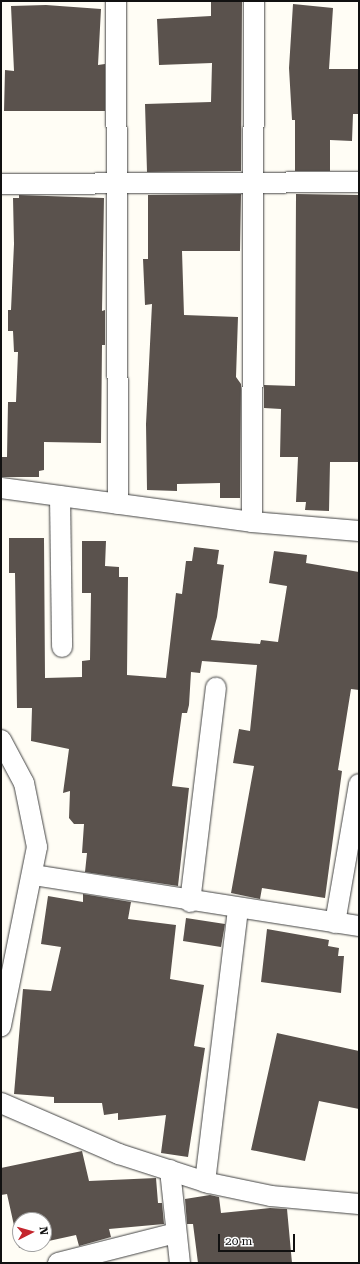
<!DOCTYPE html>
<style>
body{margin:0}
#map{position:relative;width:360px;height:1264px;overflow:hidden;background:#fffdf5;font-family:"Roboto Serif",serif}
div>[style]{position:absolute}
.building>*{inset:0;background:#5a524d}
.roads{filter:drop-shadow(0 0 1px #444) drop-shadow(0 0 1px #444)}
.minor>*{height:20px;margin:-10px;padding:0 10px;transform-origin:10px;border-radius:10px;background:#fff}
span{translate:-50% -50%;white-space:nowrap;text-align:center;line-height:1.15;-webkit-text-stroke:4px #fff;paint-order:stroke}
.frame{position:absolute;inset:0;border:2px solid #111;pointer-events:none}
.north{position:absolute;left:12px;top:1212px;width:40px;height:40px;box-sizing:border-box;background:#fff;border:1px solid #a0a0a0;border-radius:50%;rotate:84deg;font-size:11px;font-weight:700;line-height:16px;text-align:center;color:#111}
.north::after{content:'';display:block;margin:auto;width:14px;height:18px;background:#c4262e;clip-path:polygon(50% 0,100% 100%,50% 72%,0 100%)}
.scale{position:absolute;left:218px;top:1234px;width:77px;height:18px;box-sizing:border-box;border:2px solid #111;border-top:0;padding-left:5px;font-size:12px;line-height:14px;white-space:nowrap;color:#111;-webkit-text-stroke:3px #fff;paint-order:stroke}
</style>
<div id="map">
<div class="building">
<div style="clip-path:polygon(211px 1px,242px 1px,241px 171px,147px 172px,145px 104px,211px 102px,212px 63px,159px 65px,157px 19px,211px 16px)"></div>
<div style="clip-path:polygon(293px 4px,333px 8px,329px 69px,359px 69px,359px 114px,353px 114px,352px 141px,330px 140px,330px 171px,295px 171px,295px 120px,292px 120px,289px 68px)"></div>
<div style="clip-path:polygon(46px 5px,101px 9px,98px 65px,105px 64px,105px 111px,4px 111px,5px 70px,14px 71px,11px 6px)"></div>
<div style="clip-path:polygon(241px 194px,240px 251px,182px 251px,184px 315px,238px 317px,236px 377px,241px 384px,240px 498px,220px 498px,220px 483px,177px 484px,177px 491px,147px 490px,146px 424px,152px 304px,145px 305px,143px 259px,148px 259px,148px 195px)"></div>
<div style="clip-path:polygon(296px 194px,359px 195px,359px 462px,330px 462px,329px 511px,305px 510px,306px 502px,296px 502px,298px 457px,280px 457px,281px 409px,264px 408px,264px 385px,295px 386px)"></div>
<div style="clip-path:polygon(19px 195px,104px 198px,102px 311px,105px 310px,105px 345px,102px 345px,101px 443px,44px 442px,44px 470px,39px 471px,39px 477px,1px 477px,1px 457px,7px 457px,8px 402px,16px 402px,18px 352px,14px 352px,13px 331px,8px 331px,8px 310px,11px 310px,14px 244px,13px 198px,19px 198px)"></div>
<div style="clip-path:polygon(9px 538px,44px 538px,45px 678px,82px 677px,82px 661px,90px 660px,91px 593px,82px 593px,82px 541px,106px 541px,105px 566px,119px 567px,119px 577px,128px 577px,127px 675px,166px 678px,176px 593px,182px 594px,186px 561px,192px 561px,194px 547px,219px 550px,217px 564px,224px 565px,217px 617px,211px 640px,260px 644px,261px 640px,278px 642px,287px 586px,269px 583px,274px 551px,307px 555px,306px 563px,359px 572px,359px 690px,351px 689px,338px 770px,342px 771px,325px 898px,262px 888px,260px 899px,231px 893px,254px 766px,233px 763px,239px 729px,250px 731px,257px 665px,202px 661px,200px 673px,191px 672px,189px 705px,187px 713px,182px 713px,172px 786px,189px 788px,178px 886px,85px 872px,87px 853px,82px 853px,84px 824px,74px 824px,69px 818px,70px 791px,63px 793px,69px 749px,31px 741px,32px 708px,17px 708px,15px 573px,9px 573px)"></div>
<div style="clip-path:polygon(83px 894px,131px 902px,128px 919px,176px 925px,170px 979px,204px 985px,194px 1046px,205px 1048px,188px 1157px,161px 1153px,166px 1115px,118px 1120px,118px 1113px,104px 1115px,102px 1103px,54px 1103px,54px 1097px,14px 1094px,23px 989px,51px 991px,61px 947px,41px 944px,48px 896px,83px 902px)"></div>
<div style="clip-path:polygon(186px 918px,225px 924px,221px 947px,183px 941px)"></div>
<div style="clip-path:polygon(267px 929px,329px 940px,328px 946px,339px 948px,338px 956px,344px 956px,341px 993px,261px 982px)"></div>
<div style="clip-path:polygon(277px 1033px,359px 1051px,359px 1109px,319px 1101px,305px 1161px,251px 1150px)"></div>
<div style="clip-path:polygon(82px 1151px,89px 1181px,156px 1178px,158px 1203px,162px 1203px,164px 1224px,109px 1229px,111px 1237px,79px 1246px,76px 1235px,44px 1242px,44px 1220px,20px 1220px,20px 1244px,34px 1244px,19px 1248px,7px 1194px,1px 1195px,1px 1168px)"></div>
<div style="clip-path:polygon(210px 1195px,219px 1197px,221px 1213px,270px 1208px,287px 1209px,292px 1263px,198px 1263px,193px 1224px,187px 1224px,185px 1199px)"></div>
</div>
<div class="roads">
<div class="minor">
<div style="left:116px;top:1px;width:503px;rotate:89.77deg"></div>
<div style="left:1px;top:184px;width:358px;rotate:-0.3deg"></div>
<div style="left:1px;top:488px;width:253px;rotate:7.7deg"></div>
<div style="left:252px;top:522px;width:107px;rotate:4.8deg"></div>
<div style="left:60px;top:496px;width:151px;rotate:89.2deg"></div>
<div style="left:252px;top:522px;width:521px;rotate:-89.78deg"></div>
<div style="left:1px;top:740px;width:49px;rotate:61.9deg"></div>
<div style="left:24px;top:783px;width:65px;rotate:78.5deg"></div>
<div style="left:37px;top:847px;width:183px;rotate:101.4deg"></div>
<div style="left:33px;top:875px;width:330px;rotate:8.9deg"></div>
<div style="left:190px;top:902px;width:216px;rotate:-83.1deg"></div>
<div style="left:335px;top:923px;width:141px;rotate:-80.2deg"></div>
<div style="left:1px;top:1103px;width:129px;rotate:23.4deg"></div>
<div style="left:119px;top:1154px;width:95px;rotate:17.9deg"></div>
<div style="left:209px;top:1183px;width:63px;rotate:11.8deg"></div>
<div style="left:271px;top:1196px;width:88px;rotate:5.2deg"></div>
<div style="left:170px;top:1170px;width:94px;rotate:83.9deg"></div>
<div style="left:205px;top:1182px;width:274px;rotate:-83.1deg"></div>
<div style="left:58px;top:1263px;width:122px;rotate:-14.3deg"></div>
</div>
</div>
<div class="frame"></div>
<div class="north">N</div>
<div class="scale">20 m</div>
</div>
